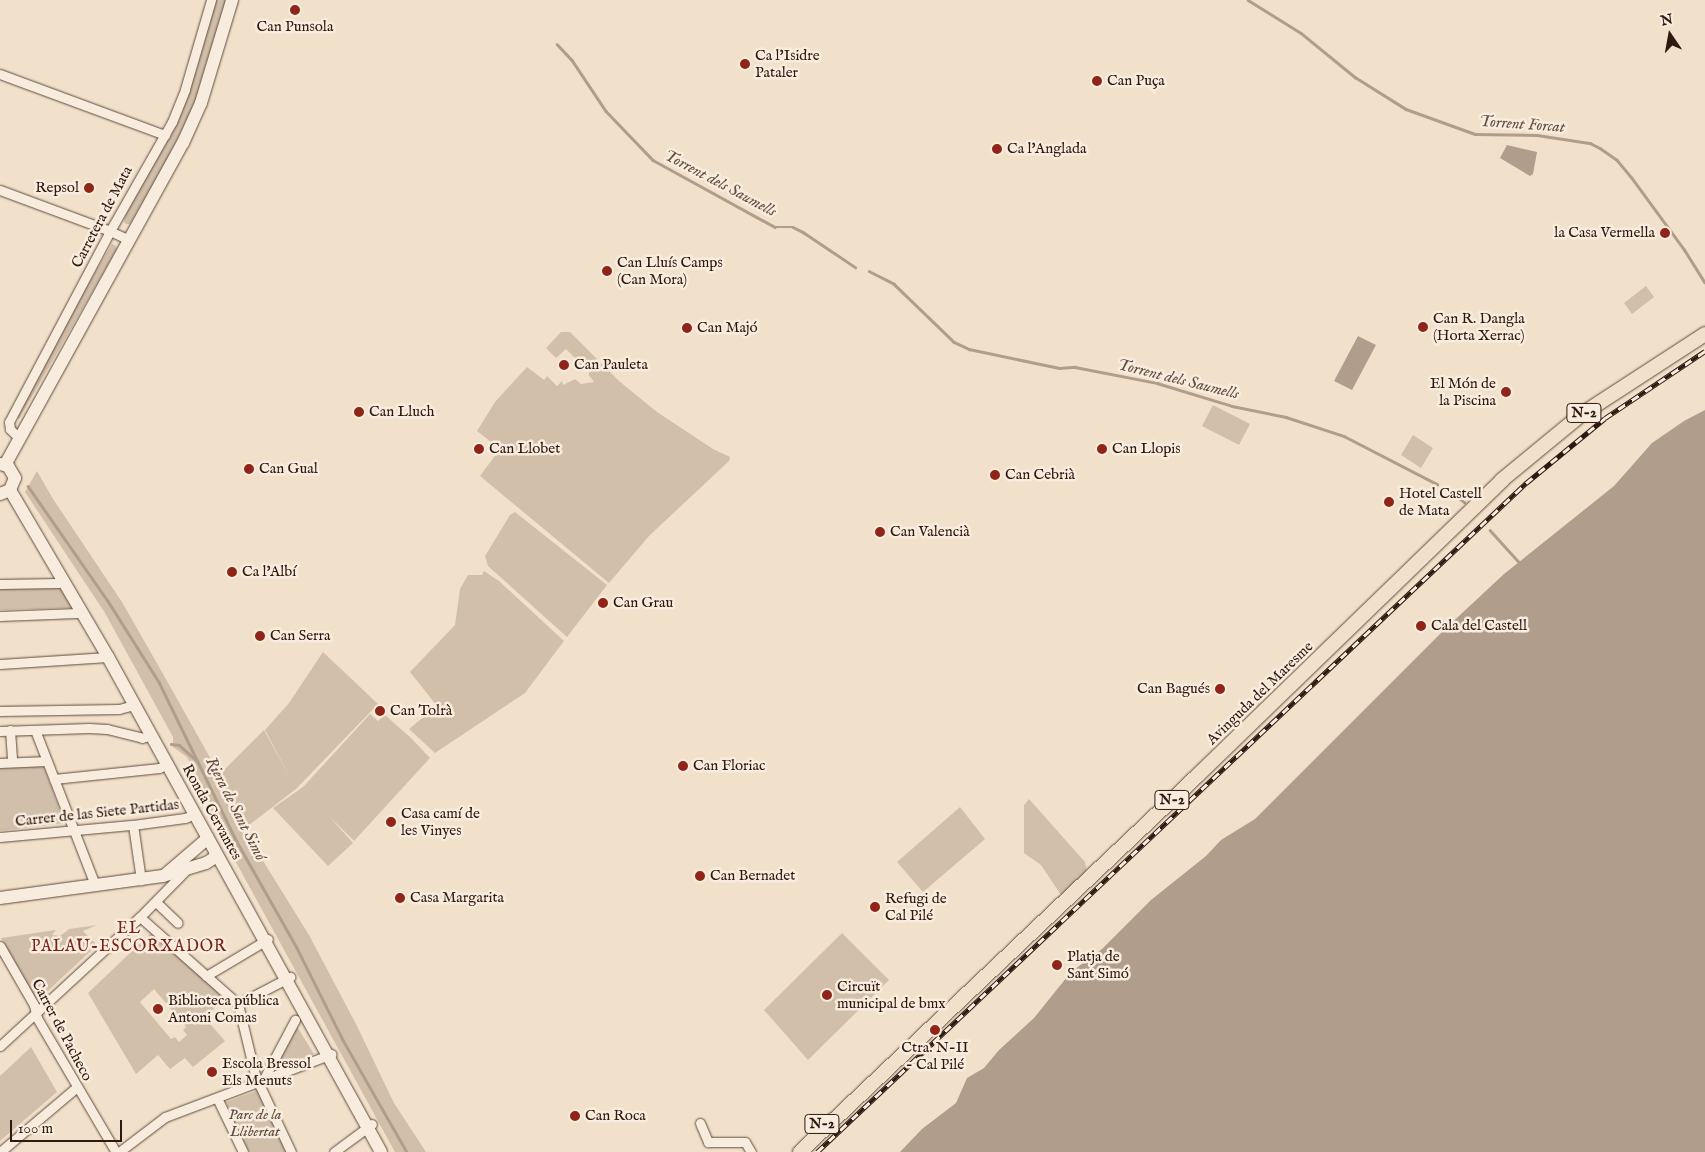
<!DOCTYPE html>
<meta charset="utf-8">
<style>
body{margin:0}
#map{position:relative;width:1705px;height:1152px;overflow:hidden;background:#f2e1ca;font-family:"IM FELL English",serif}
div>[style]{position:absolute}
.green>*{inset:0;background:#d1bfaa}
.water>*{inset:0;background:#b09d8b}
.stream>*{height:2.5px;margin:-1.25px;padding:0 1.25px;transform-origin:1.25px;border-radius:1.25px;background:#b09d8b}
.roads{filter:drop-shadow(0 0 1px #604a3e) drop-shadow(0 0 1px #604a3e)}
.street>*{height:9px;margin:-4.5px;padding:0 4.5px;transform-origin:4.5px;border-radius:4.5px;background:#f7ecdd}
.secondary>*{height:12px;margin:-6px;padding:0 6px;transform-origin:6px;border-radius:6px;background:#f7ecdd}
.primary>*{height:14px;margin:-7px;padding:0 7px;transform-origin:7px;border-radius:7px;background:#f2e1ca}
.rail>*{height:4.5px;margin-top:-2.25px;transform-origin:0;background:repeating-linear-gradient(90deg,#f7ecdd 0 8px,#2f1810 0 16px);box-sizing:border-box;border-block:1px solid #2f1810}
.dots>*{width:14px;height:14px;translate:-50% -50%;box-sizing:border-box;border:2px solid #f7ecdd;border-radius:50%}
span{translate:-50% -50%;white-space:nowrap;text-align:center;line-height:1.15;-webkit-text-stroke:5px #f7ecdd;paint-order:stroke}
.shield-label span{padding:1px 4px;background:#f7ecdd;border:1px solid;border-radius:4px;-webkit-text-stroke-width:0}
.shield-label{font-size:14px;color:#2f1810;font-weight:700}
.poi-label{font-size:15px;color:#2f1810}
.left{translate:0 -50%;text-align:left}
.right{translate:-100% -50%;text-align:right}
.street-label{font-size:15px;color:#2f1810}
.park-label{font-size:15px;color:#604a3e;font-style:italic}
.water-label{font-size:16px;color:#634d41;font-style:italic}
.neighbourhood-label{font-size:16px;color:#7a1f14;letter-spacing:1px}
.north{position:absolute;left:1645px;top:10px;width:50px;height:50px;-webkit-text-stroke:4px #f7ecdd;paint-order:stroke;rotate:348deg;font-size:14px;font-weight:700;line-height:20px;text-align:center;color:#2f1810}
.north::after{content:'';display:block;margin:auto;width:18px;height:22px;background:#2f1810;clip-path:polygon(50% 0,100% 100%,50% 72%,0 100%)}
.scale{position:absolute;left:10px;top:1120px;width:112px;height:22px;box-sizing:border-box;border:2px solid #2f1810;border-top:0;padding-left:6px;font-size:15px;line-height:18px;white-space:nowrap;color:#2f1810;-webkit-text-stroke:4px #f7ecdd;paint-order:stroke}
</style>
<div id="map">
<div class="green">
<div style="clip-path:polygon(215px 0,226px 0,193px 107px,161px 172px,130px 224px,126px 224px,124px 222px,125px 213px,180px 114px)"></div>
<div style="clip-path:polygon(112px 244px,115px 245px,117px 249px,19px 419px,16px 416px,76px 304px)"></div>
<div style="clip-path:polygon(1646px 286px,1654px 297px,1632px 314px,1624px 303px)"></div>
<div style="clip-path:polygon(561px 332px,570px 332px,619px 381px,657px 412px,713px 449px,730px 457px,729px 461px,649px 536px,609px 583px,480px 476px,500px 449px,477px 431px,495px 402px,527px 367px,544px 380px,547px 376px,557px 386px,562px 381px,563px 385px,575px 379px,581px 384px,594px 382px,588px 374px,596px 367px,591px 362px,580px 372px,575px 368px,580px 363px,566px 349px,556px 358px,546px 348px)"></div>
<div style="clip-path:polygon(1213px 405px,1250px 424px,1239px 445px,1202px 426px)"></div>
<div style="clip-path:polygon(1413px 435px,1433px 448px,1421px 468px,1401px 455px)"></div>
<div style="clip-path:polygon(37px 471px,53px 499px,122px 602px,171px 688px,213px 763px,216px 785px,309px 935px,357px 1026px,394px 1103px,426px 1152px,395px 1152px,205px 806px,197px 791px,204px 789px,187px 757px,173px 747px,173px 737px,105px 613px,25px 492px)"></div>
<div style="clip-path:polygon(515px 512px,607px 585px,567px 637px,488px 566px,485px 556px,510px 515px)"></div>
<div style="clip-path:polygon(484px 571px,499px 581px,564px 641px,525px 693px,435px 753px,409px 729px,437px 706px,410px 672px,455px 625px,460px 589px,468px 575px,482px 575px)"></div>
<div style="clip-path:polygon(61px 585px,73px 605px,72px 608px,0 610px,0 586px)"></div>
<div style="clip-path:polygon(323px 652px,378px 704px,296px 789px,249px 825px,217px 777px,264px 730px,292px 781px,265px 730px,289px 703px)"></div>
<div style="clip-path:polygon(370px 714px,378px 721px,385px 715px,411px 738px,430px 758px,354px 841px,328px 815px,353px 843px,328px 866px,273px 808px,303px 787px)"></div>
<div style="clip-path:polygon(42px 762px,65px 823px,0 831px,0 764px)"></div>
<div style="clip-path:polygon(1029px 799px,1085px 862px,1087px 870px,1061px 895px,1041px 865px,1024px 853px,1024px 805px)"></div>
<div style="clip-path:polygon(960px 807px,985px 839px,923px 892px,897px 862px)"></div>
<div style="clip-path:polygon(97px 925px,83px 931px,97px 945px,37px 1001px,12px 957px,0 958px,0 952px,8px 950px,1px 938px,56px 930px,52px 935px,60px 936px,69px 929px)"></div>
<div style="clip-path:polygon(evenodd,151px 933px,226px 998px,204px 1017px,225px 1041px,193px 1067px,185px 1058px,170px 1069px,158px 1055px,136px 1074px,88px 993px,151px 933px,154px 989px,186px 1027px,183px 1030px,187px 1035px,179px 1042px,175px 1037px,171px 1039px,140px 1002px,154px 989px)"></div>
<div style="clip-path:polygon(842px 933px,889px 980px,808px 1060px,764px 1010px)"></div>
<div style="clip-path:polygon(296px 1025px,314px 1054px,278px 1066px,276px 1064px)"></div>
<div style="clip-path:polygon(31px 1047px,57px 1092px,0 1141px,0 1076px)"></div>
<div style="clip-path:polygon(259px 1090px,288px 1152px,249px 1152px,226px 1102px)"></div>
</div>
<div class="water">
<div style="clip-path:polygon(1507px 145px,1537px 152px,1533px 174px,1530px 176px,1500px 158px)"></div>
<div style="clip-path:polygon(1358px 336px,1376px 345px,1352px 390px,1334px 381px)"></div>
<div style="clip-path:polygon(1705px 410px,1705px 1152px,900px 1152px,922px 1129px,956px 1103px,967px 1078px,984px 1068px,999px 1050px,1034px 1018px,1071px 972px,1102px 949px,1151px 900px,1206px 856px,1221px 840px,1255px 819px,1445px 629px,1504px 574px,1614px 486px,1652px 443px,1684px 421px)"></div>
</div>
<div class="stream">
<div style="left:1248px;top:0;width:62px;rotate:31.9deg"></div>
<div style="left:1301px;top:33px;width:70px;rotate:39.2deg"></div>
<div style="left:1355px;top:77px;width:60px;rotate:32.1deg"></div>
<div style="left:1406px;top:109px;width:73px;rotate:19.9deg"></div>
<div style="left:1475px;top:134px;width:62px;rotate:0.9deg"></div>
<div style="left:1537px;top:135px;width:54px;rotate:8.6deg"></div>
<div style="left:1590px;top:143px;width:11px;rotate:27deg"></div>
<div style="left:1600px;top:148px;width:21px;rotate:35deg"></div>
<div style="left:1617px;top:160px;width:23px;rotate:50deg"></div>
<div style="left:1632px;top:178px;width:88px;rotate:53.8deg"></div>
<div style="left:1684px;top:249px;width:39px;rotate:58deg"></div>
<div style="left:557px;top:44px;width:22px;rotate:47deg"></div>
<div style="left:572px;top:60px;width:61px;rotate:56.3deg"></div>
<div style="left:606px;top:111px;width:68px;rotate:46.2deg"></div>
<div style="left:653px;top:160px;width:139px;rotate:28.8deg"></div>
<div style="left:775px;top:227px;width:18px"></div>
<div style="left:793px;top:227px;width:11px;rotate:27deg"></div>
<div style="left:803px;top:232px;width:63px;rotate:33.9deg"></div>
<div style="left:869px;top:271px;width:28px;rotate:27deg"></div>
<div style="left:894px;top:284px;width:83px;rotate:44deg"></div>
<div style="left:954px;top:342px;width:17px;rotate:25deg"></div>
<div style="left:969px;top:349px;width:92px;rotate:11.9deg"></div>
<div style="left:1059px;top:368px;width:16px;rotate:-4deg"></div>
<div style="left:1075px;top:367px;width:84px;rotate:11deg"></div>
<div style="left:1157px;top:383px;width:78px;rotate:17deg"></div>
<div style="left:1232px;top:406px;width:55px;rotate:11.5deg"></div>
<div style="left:1286px;top:417px;width:61px;rotate:18.1deg"></div>
<div style="left:1344px;top:436px;width:105px;rotate:27.3deg"></div>
<div style="left:28px;top:486px;width:140px;rotate:55.2deg"></div>
<div style="left:108px;top:601px;width:96px;rotate:57.8deg"></div>
<div style="left:159px;top:682px;width:176px;rotate:64deg"></div>
<div style="left:236px;top:840px;width:124px;rotate:60.5deg"></div>
<div style="left:297px;top:948px;width:103px;rotate:63.4deg"></div>
<div style="left:343px;top:1040px;width:129px;rotate:60.3deg"></div>
<div style="left:1445px;top:488px;width:24px;rotate:36deg"></div>
<div style="left:1490px;top:530px;width:43px;rotate:47.8deg"></div>
<div style="left:171px;top:744px;width:8px;rotate:7deg"></div>
<div style="left:179px;top:745px;width:23px;rotate:41deg"></div>
</div>
<div class="roads">
<div class="street">
<div style="left:0;top:74px;width:176px;rotate:20.3deg"></div>
<div style="left:0;top:190px;width:117px;rotate:20.4deg"></div>
<div style="left:110px;top:231px;width:21px;rotate:25deg"></div>
<div style="left:19px;top:438px;width:13px;rotate:-135deg"></div>
<div style="left:10px;top:429px;width:7px;rotate:-98deg"></div>
<div style="left:9px;top:422px;width:216px;rotate:-62.1deg"></div>
<div style="left:110px;top:231px;width:125px;rotate:-60.4deg"></div>
<div style="left:172px;top:122px;width:35px;rotate:-68deg"></div>
<div style="left:185px;top:89px;width:93px;rotate:-73.7deg"></div>
<div style="left:0;top:584px;width:58px;rotate:-1deg"></div>
<div style="left:58px;top:583px;width:6px;rotate:-31deg"></div>
<div style="left:0;top:616px;width:77px;rotate:-2.2deg"></div>
<div style="left:77px;top:613px;width:4px;rotate:-34deg"></div>
<div style="left:0;top:664px;width:108px;rotate:-3.7deg"></div>
<div style="left:0;top:711px;width:119px;rotate:-1deg"></div>
<div style="left:119px;top:709px;width:16px;rotate:-15deg"></div>
<div style="left:10px;top:730px;width:32px;rotate:86deg"></div>
<div style="left:35px;top:730px;width:166px;rotate:68.8deg"></div>
<div style="left:0;top:731px;width:89px;rotate:-1.9deg"></div>
<div style="left:89px;top:728px;width:18px;rotate:3deg"></div>
<div style="left:107px;top:729px;width:36px;rotate:14deg"></div>
<div style="left:142px;top:738px;width:9px;rotate:-18deg"></div>
<div style="left:0;top:763px;width:47px;rotate:-2.4deg"></div>
<div style="left:54px;top:779px;width:106px;rotate:-6deg"></div>
<div style="left:159px;top:768px;width:10px;rotate:-24deg"></div>
<div style="left:133px;top:825px;width:56px;rotate:81.7deg"></div>
<div style="left:0;top:837px;width:134px;rotate:-5.2deg"></div>
<div style="left:133px;top:825px;width:52px;rotate:-7.7deg"></div>
<div style="left:185px;top:818px;width:11px;rotate:-22deg"></div>
<div style="left:156px;top:902px;width:30px;rotate:44deg"></div>
<div style="left:140px;top:917px;width:131px;rotate:41.6deg"></div>
<div style="left:238px;top:1004px;width:81px;rotate:76.5deg"></div>
<div style="left:0;top:946px;width:68px;rotate:60deg"></div>
<div style="left:34px;top:1005px;width:13px;rotate:77deg"></div>
<div style="left:37px;top:1018px;width:156px;rotate:59.5deg"></div>
<div style="left:206px;top:976px;width:72px;rotate:-30.8deg"></div>
<div style="left:238px;top:1004px;width:59px;rotate:-27.4deg"></div>
<div style="left:0;top:1046px;width:190px;rotate:-42.7deg"></div>
<div style="left:140px;top:917px;width:63px;rotate:-45.6deg"></div>
<div style="left:217px;top:1098px;width:60px;rotate:64.3deg"></div>
<div style="left:700px;top:1123px;width:21px;rotate:67deg"></div>
<div style="left:708px;top:1142px;width:37px"></div>
<div style="left:745px;top:1142px;width:12px;rotate:59deg"></div>
<div style="left:0;top:1152px;width:101px;rotate:-40.2deg"></div>
<div style="left:119px;top:1152px;width:58px;rotate:-37.3deg"></div>
<div style="left:165px;top:1117px;width:178px;rotate:-20.7deg"></div>
<div style="left:291px;top:1152px;width:73px;rotate:-115.2deg"></div>
<div style="left:260px;top:1086px;width:75px;rotate:-62.1deg"></div>
<div style="left:334px;top:1152px;width:47px;rotate:-36.4deg"></div>
</div>
<div class="secondary">
<div style="left:0;top:464px;width:8px;rotate:14deg"></div>
<div style="left:8px;top:466px;width:14px;rotate:60deg"></div>
<div style="left:15px;top:478px;width:13px;rotate:113deg"></div>
<div style="left:10px;top:490px;width:11px;rotate:158deg"></div>
<div style="left:5px;top:465px;width:368px;rotate:-61.1deg"></div>
<div style="left:183px;top:143px;width:44px;rotate:-65.8deg"></div>
<div style="left:201px;top:103px;width:108px;rotate:-73.2deg"></div>
<div style="left:10px;top:490px;width:194px;rotate:59.6deg"></div>
<div style="left:108px;top:657px;width:565px;rotate:61.12deg"></div>
<div style="left:166px;top:874px;width:55px;rotate:-40.6deg"></div>
<div style="left:0;top:898px;width:164px;rotate:-7.7deg"></div>
<div style="left:163px;top:876px;width:45px;rotate:-16.8deg"></div>
<div style="left:206px;top:863px;width:9px;rotate:-32deg"></div>
<div style="left:214px;top:858px;width:5px;rotate:-68deg"></div>
</div>
<div class="primary">
<div style="left:800px;top:1152px;width:547px;rotate:-43.44deg"></div>
<div style="left:1197px;top:776px;width:425px;rotate:-44.1deg"></div>
<div style="left:1502px;top:480px;width:104px;rotate:-39.5deg"></div>
<div style="left:1582px;top:414px;width:147px;rotate:-33deg"></div>
</div>
</div>
<div class="rail">
<div style="left:817px;top:1152px;width:975px;rotate:-43.34deg"></div>
<div style="left:1526px;top:483px;width:102px;rotate:-39.4deg"></div>
<div style="left:1605px;top:418px;width:120px;rotate:-33.8deg"></div>
</div>
<div class="dots">
<div style="left:295px;top:10px;background:#8f2418"></div>
<div style="left:745px;top:64px;background:#8f2418"></div>
<div style="left:1097px;top:81px;background:#8f2418"></div>
<div style="left:997px;top:149px;background:#8f2418"></div>
<div style="left:89px;top:188px;background:#8f2418"></div>
<div style="left:1665px;top:233px;background:#8f2418"></div>
<div style="left:607px;top:271px;background:#8f2418"></div>
<div style="left:1423px;top:327px;background:#8f2418"></div>
<div style="left:687px;top:328px;background:#8f2418"></div>
<div style="left:564px;top:365px;background:#8f2418"></div>
<div style="left:1506px;top:392px;background:#8f2418"></div>
<div style="left:359px;top:412px;background:#8f2418"></div>
<div style="left:479px;top:449px;background:#8f2418"></div>
<div style="left:1102px;top:449px;background:#8f2418"></div>
<div style="left:249px;top:469px;background:#8f2418"></div>
<div style="left:995px;top:475px;background:#8f2418"></div>
<div style="left:1389px;top:502px;background:#8f2418"></div>
<div style="left:880px;top:532px;background:#8f2418"></div>
<div style="left:232px;top:572px;background:#8f2418"></div>
<div style="left:603px;top:603px;background:#8f2418"></div>
<div style="left:1421px;top:626px;background:#8f2418"></div>
<div style="left:260px;top:636px;background:#8f2418"></div>
<div style="left:1220px;top:689px;background:#8f2418"></div>
<div style="left:380px;top:711px;background:#8f2418"></div>
<div style="left:683px;top:766px;background:#8f2418"></div>
<div style="left:391px;top:822px;background:#8f2418"></div>
<div style="left:700px;top:876px;background:#8f2418"></div>
<div style="left:400px;top:898px;background:#8f2418"></div>
<div style="left:875px;top:907px;background:#8f2418"></div>
<div style="left:1057px;top:965px;background:#8f2418"></div>
<div style="left:827px;top:995px;background:#8f2418"></div>
<div style="left:158px;top:1009px;background:#8f2418"></div>
<div style="left:935px;top:1030px;background:#8f2418"></div>
<div style="left:212px;top:1072px;background:#8f2418"></div>
<div style="left:575px;top:1116px;background:#8f2418"></div>
</div>
<div class="shield-label">
<span style="left:1584px;top:413px">N-2</span>
<span style="left:1172px;top:800px">N-2</span>
<span style="left:822px;top:1124px">N-2</span>
</div>
<div class="poi-label">
<span style="left:295px;top:27px">Can Punsola</span>
<span class="left" style="left:755px;top:64px">Ca l'Isidre<br>Pataler</span>
<span class="left" style="left:1107px;top:81px">Can Puça</span>
<span class="left" style="left:1007px;top:149px">Ca l'Anglada</span>
<span class="right" style="left:79px;top:188px">Repsol</span>
<span class="right" style="left:1655px;top:233px">la Casa Vermella</span>
<span class="left" style="left:617px;top:271px">Can Lluís Camps<br>(Can Mora)</span>
<span class="left" style="left:1433px;top:327px">Can R. Dangla<br>(Horta Xerrac)</span>
<span class="left" style="left:697px;top:328px">Can Majó</span>
<span class="left" style="left:574px;top:365px">Can Pauleta</span>
<span class="right" style="left:1496px;top:392px">El Món de<br>la Piscina</span>
<span class="left" style="left:369px;top:412px">Can Lluch</span>
<span class="left" style="left:489px;top:449px">Can Llobet</span>
<span class="left" style="left:1112px;top:449px">Can Llopis</span>
<span class="left" style="left:259px;top:469px">Can Gual</span>
<span class="left" style="left:1005px;top:475px">Can Cebrià</span>
<span class="left" style="left:1399px;top:502px">Hotel Castell<br>de Mata</span>
<span class="left" style="left:890px;top:532px">Can Valencià</span>
<span class="left" style="left:242px;top:572px">Ca l'Albí</span>
<span class="left" style="left:613px;top:603px">Can Grau</span>
<span class="left" style="left:1431px;top:626px">Cala del Castell</span>
<span class="left" style="left:270px;top:636px">Can Serra</span>
<span class="right" style="left:1210px;top:689px">Can Bagués</span>
<span class="left" style="left:390px;top:711px">Can Tolrà</span>
<span class="left" style="left:693px;top:766px">Can Floriac</span>
<span class="left" style="left:401px;top:822px">Casa camí de<br>les Vinyes</span>
<span class="left" style="left:710px;top:876px">Can Bernadet</span>
<span class="left" style="left:410px;top:898px">Casa Margarita</span>
<span class="left" style="left:885px;top:907px">Refugi de<br>Cal Pilé</span>
<span class="left" style="left:1067px;top:965px">Platja de<br>Sant Simó</span>
<span class="left" style="left:837px;top:995px">Circuït<br>municipal de bmx</span>
<span class="left" style="left:168px;top:1009px">Biblioteca pública<br>Antoni Comas</span>
<span style="left:935px;top:1056px">Ctra. N-II<br>- Cal Pilé</span>
<span class="left" style="left:222px;top:1072px">Escola Bressol<br>Els Menuts</span>
<span class="left" style="left:585px;top:1116px">Can Roca</span>
</div>
<div class="street-label">
<span style="left:102px;top:217px;rotate:-62deg">Carretera de Mata</span>
<span style="left:1260px;top:693px;rotate:-44deg">Avinguda del Maresme</span>
<span style="left:212px;top:812px;rotate:61deg">Ronda Cervantes</span>
<span style="left:97px;top:813px;rotate:-6deg">Carrer de las Siete Partidas</span>
<span style="left:62px;top:1030px;rotate:62deg">Carrer de Pacheco</span>
</div>
<div class="park-label">
<span style="left:255px;top:1123px">Parc de la<br>Llibertat</span>
</div>
<div class="water-label">
<span style="left:1522px;top:125px;rotate:4deg">Torrent Forcat</span>
<span style="left:720px;top:184px;rotate:28deg">Torrent dels Saumells</span>
<span style="left:1178px;top:380px;rotate:14deg">Torrent dels Saumells</span>
<span style="left:235px;top:809px;rotate:63deg">Riera de Sant Simó</span>
</div>
<div class="neighbourhood-label">
<span style="left:129px;top:938px">EL<br>PALAU-ESCORXADOR</span>
</div>
<div class="north">N</div>
<div class="scale">100 m</div>
</div>
